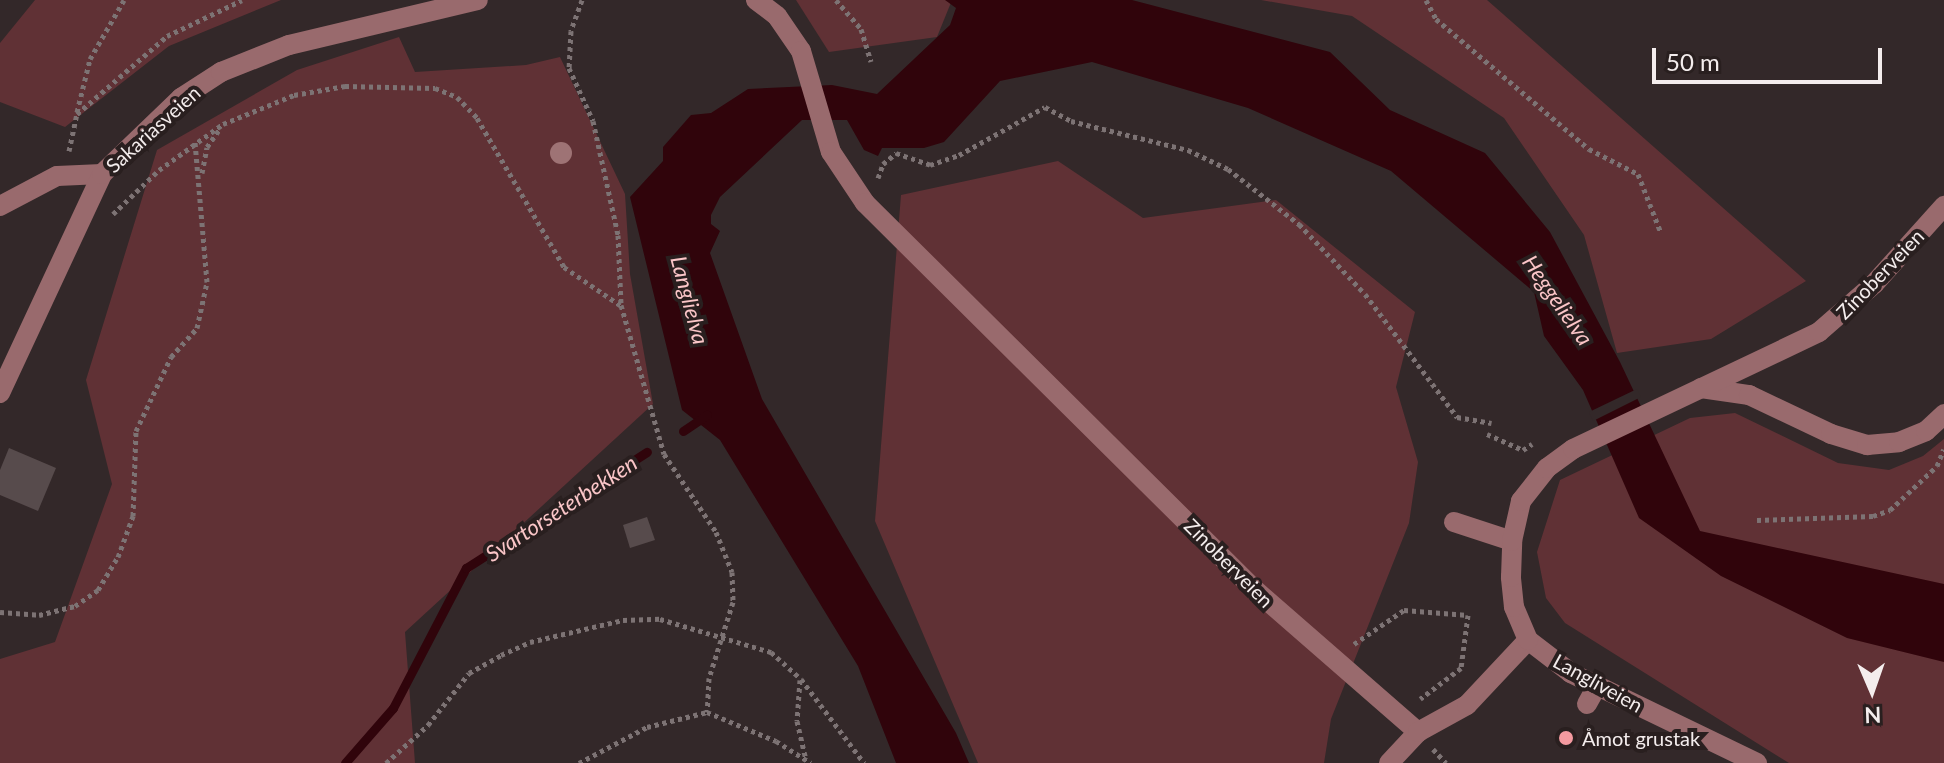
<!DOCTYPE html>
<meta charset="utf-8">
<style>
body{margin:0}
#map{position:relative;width:1944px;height:763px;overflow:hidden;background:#332829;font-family:Lato,sans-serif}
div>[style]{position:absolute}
.green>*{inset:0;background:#603135}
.water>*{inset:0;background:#30040b}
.pier>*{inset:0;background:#332829}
.stream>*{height:9px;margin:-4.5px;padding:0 4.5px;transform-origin:4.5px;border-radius:4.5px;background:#30040b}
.building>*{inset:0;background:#574b4c}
.path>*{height:5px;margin-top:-2.5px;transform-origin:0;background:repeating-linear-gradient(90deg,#7d7374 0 4px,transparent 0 8px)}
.minor>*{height:20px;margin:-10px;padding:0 10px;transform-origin:10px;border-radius:10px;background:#996a6d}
.trees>*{width:22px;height:22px;margin:-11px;border-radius:50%;background:#9e7375}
.dots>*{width:22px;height:22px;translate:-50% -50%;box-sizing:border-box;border:4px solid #291f1f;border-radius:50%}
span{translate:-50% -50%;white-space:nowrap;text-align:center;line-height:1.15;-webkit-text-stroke:8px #291f1f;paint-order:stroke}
.street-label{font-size:20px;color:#f4eded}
.poi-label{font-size:20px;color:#f4eded}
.left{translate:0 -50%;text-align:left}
.water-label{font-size:22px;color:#fbc6c8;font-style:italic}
.north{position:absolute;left:1832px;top:651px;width:80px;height:80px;-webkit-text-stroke:6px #291f1f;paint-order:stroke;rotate:178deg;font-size:22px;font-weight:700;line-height:32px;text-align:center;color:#f4eded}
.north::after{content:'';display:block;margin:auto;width:28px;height:36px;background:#f4eded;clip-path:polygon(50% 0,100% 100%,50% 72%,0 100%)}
.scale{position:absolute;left:1652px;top:48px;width:230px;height:36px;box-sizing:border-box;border:4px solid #f4eded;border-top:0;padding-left:10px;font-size:24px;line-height:28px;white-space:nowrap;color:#f4eded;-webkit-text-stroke:6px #291f1f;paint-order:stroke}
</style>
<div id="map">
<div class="green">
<div style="clip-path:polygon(35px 0,281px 0,169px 46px,65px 127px,0 102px,0 43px)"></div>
<div style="clip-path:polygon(796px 0,952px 0,937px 37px,829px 52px)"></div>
<div style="clip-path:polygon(1261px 0,1487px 0,1806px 281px,1711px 339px,1617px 353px,1584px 235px,1504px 118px,1352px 16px)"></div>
<div style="clip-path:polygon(399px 37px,415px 72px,526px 65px,560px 57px,625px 194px,630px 274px,653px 404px,405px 632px,415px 763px,0 763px,0 659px,55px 642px,112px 484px,86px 380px,157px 150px,297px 70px)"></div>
<div style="clip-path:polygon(1058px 161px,1143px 218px,1276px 200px,1415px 312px,1396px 387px,1418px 462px,1409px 523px,1331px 719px,1324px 763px,978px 763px,875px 521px,901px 195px)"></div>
<div style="clip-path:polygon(1735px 413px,1838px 463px,1889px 470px,1923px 456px,1944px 439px,1944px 763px,1789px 763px,1565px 623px,1546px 598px,1537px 552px,1560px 480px,1690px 418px)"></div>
</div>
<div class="water">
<div style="clip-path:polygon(945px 0,1132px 0,1330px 52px,1390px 110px,1485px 153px,1550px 232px,1620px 362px,1700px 531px,1944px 584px,1944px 662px,1847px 638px,1721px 576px,1639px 518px,1583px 390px,1544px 336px,1534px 292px,1391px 171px,1248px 108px,1092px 62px,1000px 81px,944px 142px,924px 148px,882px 148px,878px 156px,864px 150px,847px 120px,802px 120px,720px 197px,711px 215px,711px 224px,720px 231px,710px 253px,762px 399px,956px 733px,969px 763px,896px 763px,858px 666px,720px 440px,682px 410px,630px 197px,663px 161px,663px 147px,691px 115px,711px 113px,748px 89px,832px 85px,877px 94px,950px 25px,956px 8px)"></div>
</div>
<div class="pier">
<div style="clip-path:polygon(1637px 389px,1641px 397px,1593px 421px,1589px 412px)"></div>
</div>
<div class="stream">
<div style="left:683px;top:431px;width:29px;rotate:-34deg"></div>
<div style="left:345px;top:763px;width:73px;rotate:-48.9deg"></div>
<div style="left:393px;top:708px;width:158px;rotate:-62.5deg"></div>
<div style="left:466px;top:568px;width:215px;rotate:-32.7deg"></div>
</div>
<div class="building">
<div style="clip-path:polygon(9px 448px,56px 468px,38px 511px,0 495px,0 470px)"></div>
<div style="clip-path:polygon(647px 517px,655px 540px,630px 548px,623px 525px)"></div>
</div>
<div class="path">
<div style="left:582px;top:0;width:33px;rotate:110deg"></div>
<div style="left:571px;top:31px;width:37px;rotate:93deg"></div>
<div style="left:569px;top:68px;width:58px;rotate:65.6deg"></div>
<div style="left:593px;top:121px;width:117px;rotate:77.6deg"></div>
<div style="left:618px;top:235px;width:70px;rotate:87.5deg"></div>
<div style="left:621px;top:305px;width:155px;rotate:73.9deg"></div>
<div style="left:664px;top:454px;width:94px;rotate:56.3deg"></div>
<div style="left:716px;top:532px;width:43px;rotate:68.2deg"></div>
<div style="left:732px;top:572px;width:30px;rotate:88deg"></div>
<div style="left:733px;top:602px;width:80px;rotate:107.5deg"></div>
<div style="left:709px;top:678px;width:34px;rotate:93deg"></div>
<div style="left:836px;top:0;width:38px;rotate:49deg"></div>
<div style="left:861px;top:29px;width:34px;rotate:73deg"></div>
<div style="left:1426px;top:0;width:21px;rotate:62deg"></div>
<div style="left:1436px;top:19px;width:201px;rotate:40.4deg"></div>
<div style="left:1589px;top:149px;width:55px;rotate:27deg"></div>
<div style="left:1638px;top:174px;width:63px;rotate:68.7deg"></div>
<div style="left:77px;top:112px;width:55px;rotate:-76.2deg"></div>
<div style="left:90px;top:59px;width:68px;rotate:-60deg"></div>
<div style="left:69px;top:151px;width:38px;rotate:-78deg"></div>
<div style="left:77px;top:114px;width:119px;rotate:-40.9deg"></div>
<div style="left:167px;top:36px;width:83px;rotate:-25.6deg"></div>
<div style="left:202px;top:173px;width:26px;rotate:-79deg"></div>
<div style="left:207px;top:147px;width:24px;rotate:-55deg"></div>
<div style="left:878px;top:178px;width:15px;rotate:-70deg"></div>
<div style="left:883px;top:164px;width:17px;rotate:-40deg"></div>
<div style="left:896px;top:153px;width:36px;rotate:19deg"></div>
<div style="left:930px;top:165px;width:31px;rotate:-19deg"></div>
<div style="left:959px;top:155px;width:98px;rotate:-29.2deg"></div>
<div style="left:1045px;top:107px;width:30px;rotate:28deg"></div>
<div style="left:1071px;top:121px;width:121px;rotate:13.9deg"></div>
<div style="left:1188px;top:150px;width:44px;rotate:25.4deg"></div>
<div style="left:1228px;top:169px;width:90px;rotate:37.8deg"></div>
<div style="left:1299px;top:224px;width:96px;rotate:46.7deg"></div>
<div style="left:1365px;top:294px;width:154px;rotate:53.2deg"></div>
<div style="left:1457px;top:417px;width:35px;rotate:10deg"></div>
<div style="left:113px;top:214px;width:64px;rotate:-43.7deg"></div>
<div style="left:159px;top:170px;width:79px;rotate:-35.7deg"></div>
<div style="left:223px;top:124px;width:77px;rotate:-22.2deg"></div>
<div style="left:294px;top:95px;width:52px;rotate:-10deg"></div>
<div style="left:345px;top:86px;width:90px;rotate:1.3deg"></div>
<div style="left:435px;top:88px;width:24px;rotate:22deg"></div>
<div style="left:457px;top:97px;width:29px;rotate:46deg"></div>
<div style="left:477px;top:118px;width:173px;rotate:59.7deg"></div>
<div style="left:564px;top:267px;width:68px;rotate:34.2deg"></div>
<div style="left:1487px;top:434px;width:39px;rotate:24deg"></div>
<div style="left:1523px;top:450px;width:11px;rotate:-34deg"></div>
<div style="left:1757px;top:520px;width:116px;rotate:-2deg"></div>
<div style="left:1873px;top:516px;width:18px;rotate:-19deg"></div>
<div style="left:1890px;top:510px;width:64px;rotate:-43.1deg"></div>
<div style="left:1937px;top:466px;width:18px;rotate:-68deg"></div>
<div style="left:0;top:612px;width:39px;rotate:4deg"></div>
<div style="left:39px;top:615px;width:37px;rotate:-14deg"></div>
<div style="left:75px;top:606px;width:28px;rotate:-35deg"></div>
<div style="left:98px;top:590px;width:39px;rotate:-59deg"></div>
<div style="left:118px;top:557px;width:44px;rotate:-69.9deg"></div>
<div style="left:133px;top:516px;width:85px;rotate:-88deg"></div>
<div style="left:136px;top:431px;width:82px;rotate:-64.7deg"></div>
<div style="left:171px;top:357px;width:39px;rotate:-48deg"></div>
<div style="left:197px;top:328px;width:47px;rotate:-77.7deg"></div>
<div style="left:207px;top:282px;width:140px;rotate:-94.9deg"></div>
<div style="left:1354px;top:644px;width:60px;rotate:-34.2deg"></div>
<div style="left:1404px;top:610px;width:64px;rotate:4.5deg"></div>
<div style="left:1468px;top:615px;width:53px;rotate:97.5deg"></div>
<div style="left:1461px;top:668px;width:51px;rotate:142.9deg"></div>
<div style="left:800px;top:680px;width:41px;rotate:94.2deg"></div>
<div style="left:797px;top:721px;width:37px;rotate:77deg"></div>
<div style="left:1433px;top:749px;width:19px;rotate:47deg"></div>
<div style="left:386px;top:763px;width:57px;rotate:-42.1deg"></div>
<div style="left:428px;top:725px;width:66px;rotate:-51.7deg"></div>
<div style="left:469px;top:673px;width:37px;rotate:-29deg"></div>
<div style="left:501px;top:655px;width:32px;rotate:-24deg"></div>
<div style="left:530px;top:642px;width:96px;rotate:-13.3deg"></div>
<div style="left:623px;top:620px;width:37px;rotate:-2deg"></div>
<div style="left:660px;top:619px;width:116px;rotate:16.6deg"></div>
<div style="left:771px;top:652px;width:40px;rotate:42deg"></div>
<div style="left:801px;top:679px;width:105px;rotate:53.1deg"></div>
<div style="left:579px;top:763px;width:77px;rotate:-27.9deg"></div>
<div style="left:647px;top:727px;width:62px;rotate:-14deg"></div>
<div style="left:707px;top:712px;width:75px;rotate:22.8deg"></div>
<div style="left:776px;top:741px;width:41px;rotate:32.2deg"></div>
</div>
<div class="minor">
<div style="left:756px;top:0;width:26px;rotate:37deg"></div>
<div style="left:777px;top:16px;width:42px;rotate:55.6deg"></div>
<div style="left:801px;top:51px;width:105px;rotate:73.5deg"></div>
<div style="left:831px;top:152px;width:61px;rotate:56.3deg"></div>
<div style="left:865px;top:203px;width:548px;rotate:44.78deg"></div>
<div style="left:1254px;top:589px;width:218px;rotate:41.1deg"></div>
<div style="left:0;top:206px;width:64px;rotate:-27.8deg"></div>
<div style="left:57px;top:176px;width:45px;rotate:-2.5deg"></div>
<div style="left:1701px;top:388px;width:49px;rotate:8.3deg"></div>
<div style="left:1749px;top:395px;width:91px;rotate:25.4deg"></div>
<div style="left:1831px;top:434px;width:38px;rotate:17deg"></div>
<div style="left:1867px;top:445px;width:32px;rotate:-5deg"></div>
<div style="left:1899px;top:442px;width:29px;rotate:-22deg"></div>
<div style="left:1926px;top:431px;width:25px;rotate:-43deg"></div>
<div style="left:0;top:393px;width:242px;rotate:-65deg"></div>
<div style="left:102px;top:174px;width:110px;rotate:-43.9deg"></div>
<div style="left:181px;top:98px;width:48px;rotate:-33deg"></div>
<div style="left:221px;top:72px;width:73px;rotate:-21.7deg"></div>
<div style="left:289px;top:45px;width:194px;rotate:-13.4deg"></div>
<div style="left:1454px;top:522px;width:61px;rotate:18.1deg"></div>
<div style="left:1587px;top:704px;width:21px;rotate:-61deg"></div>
<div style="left:1389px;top:763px;width:42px;rotate:-46.9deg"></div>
<div style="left:1418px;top:732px;width:56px;rotate:-28.9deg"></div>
<div style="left:1467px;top:705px;width:89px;rotate:-46.8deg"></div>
<div style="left:1757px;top:763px;width:207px;rotate:-154.2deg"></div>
<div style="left:1571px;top:673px;width:54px;rotate:-142.5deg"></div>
<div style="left:1528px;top:640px;width:36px;rotate:-113deg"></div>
<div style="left:1514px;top:607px;width:30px;rotate:-96deg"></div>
<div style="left:1511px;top:577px;width:36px;rotate:-88deg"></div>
<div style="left:1512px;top:541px;width:41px;rotate:-77.3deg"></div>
<div style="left:1521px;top:501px;width:42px;rotate:-51.8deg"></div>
<div style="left:1547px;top:468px;width:32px;rotate:-36deg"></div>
<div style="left:1573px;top:449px;width:272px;rotate:-25.4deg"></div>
<div style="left:1819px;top:332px;width:73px;rotate:-41.1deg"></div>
<div style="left:1874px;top:284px;width:105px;rotate:-48.1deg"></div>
</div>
<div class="trees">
<div style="left:561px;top:153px"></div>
</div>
<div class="dots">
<div style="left:1566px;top:738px;background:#f49aa0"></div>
</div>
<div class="street-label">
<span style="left:153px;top:129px;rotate:-42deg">Sakariasveien</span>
<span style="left:1880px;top:274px;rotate:-46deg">Zinoberveien</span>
<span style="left:1229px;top:563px;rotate:45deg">Zinoberveien</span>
<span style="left:1598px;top:683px;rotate:29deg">Langliveien</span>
</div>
<div class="poi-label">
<span class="left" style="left:1582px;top:738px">Åmot grustak</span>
</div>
<div class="water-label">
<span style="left:690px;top:300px;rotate:75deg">Langlielva</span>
<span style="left:1558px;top:300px;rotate:55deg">Heggelielva</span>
<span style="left:561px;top:508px;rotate:-33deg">Svartorseterbekken</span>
</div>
<div class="north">N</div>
<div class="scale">50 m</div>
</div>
